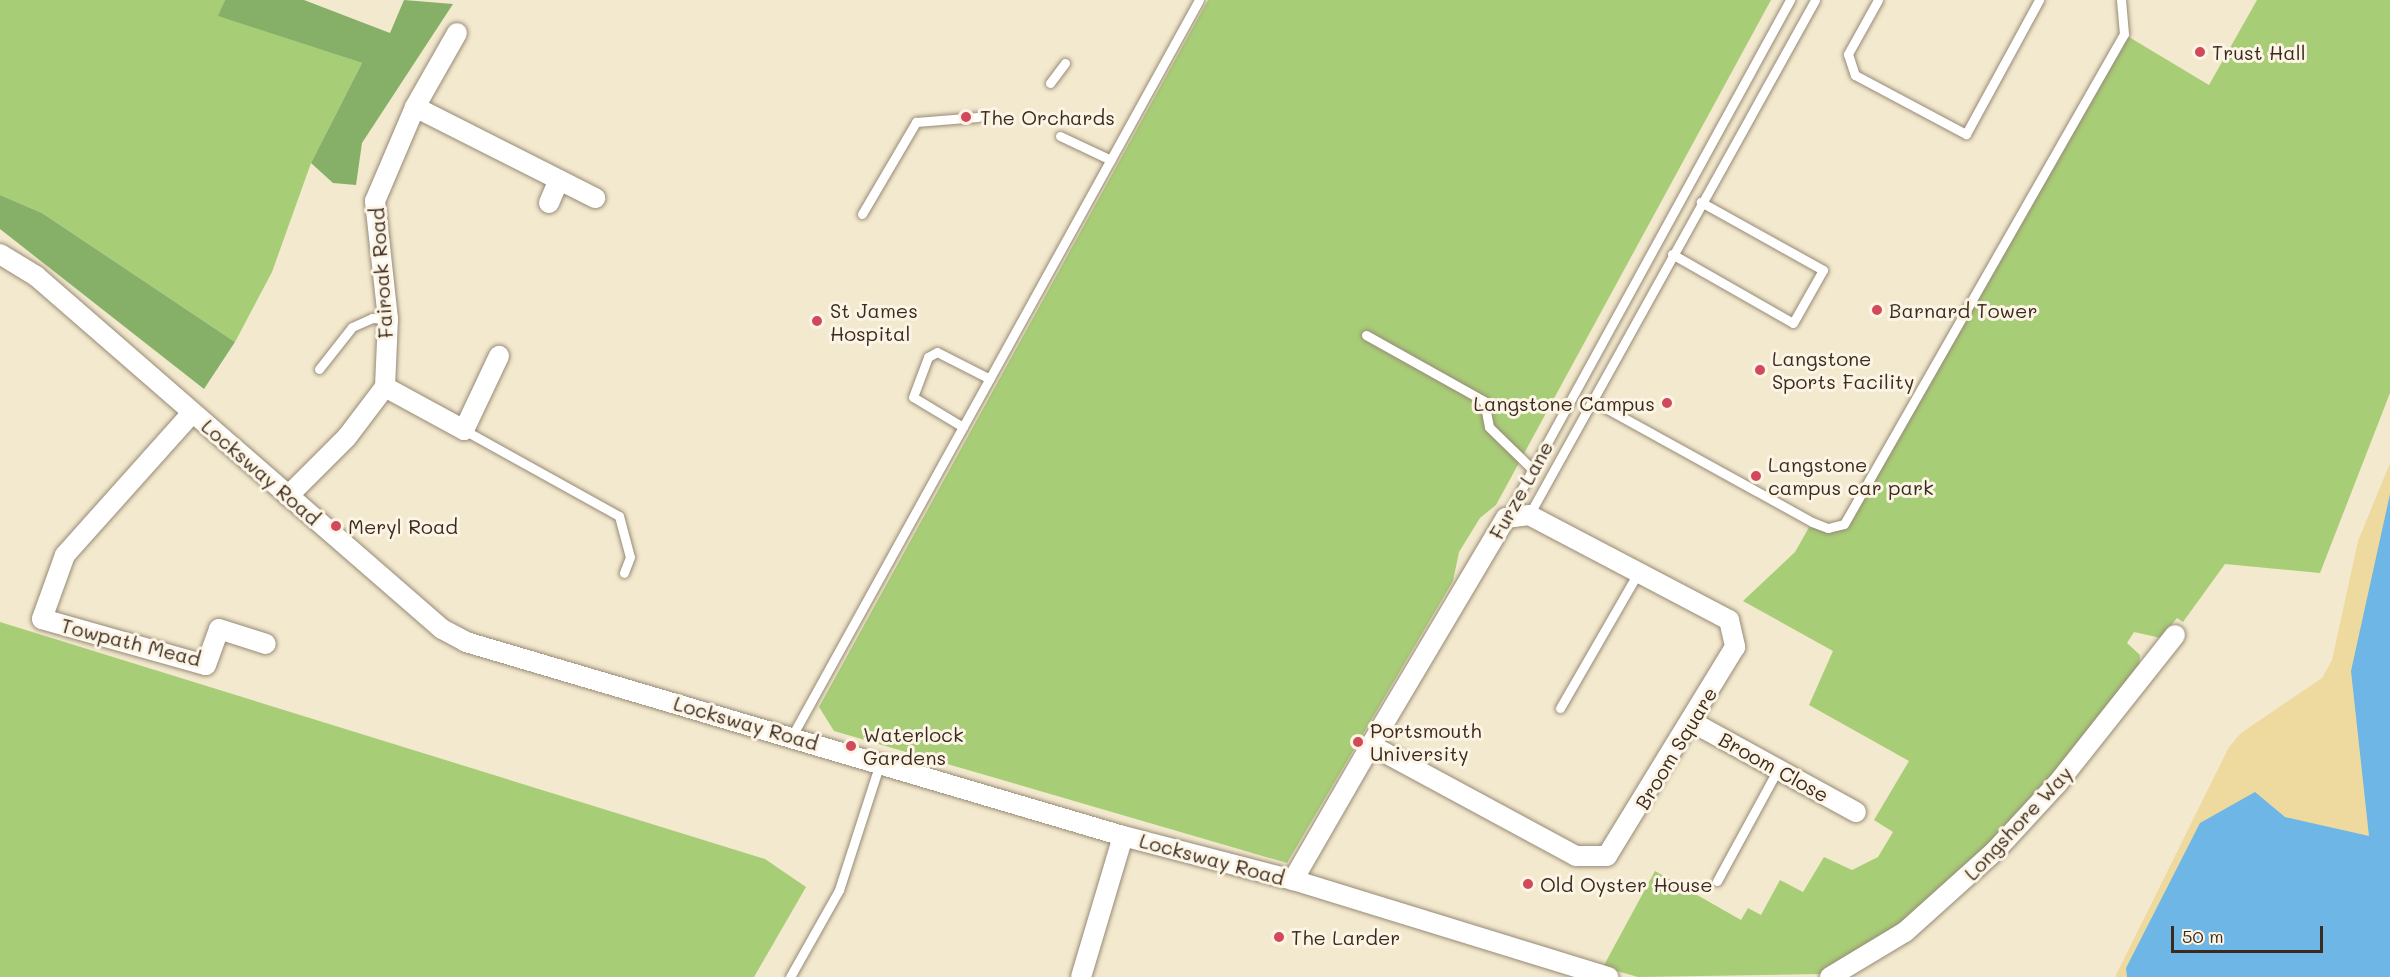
<!DOCTYPE html>
<style>
body{margin:0}
#map{position:relative;width:2390px;height:977px;overflow:hidden;background:#f3e9ce;font-family:Mali,sans-serif}
div>[style]{position:absolute}
.green>*{inset:0;background:#a8cd77}
.forest>*{inset:0;background:#86b068}
.sand>*{inset:0;background:#eeda9e}
.water>*{inset:0;background:#6db6e5}
.roads{filter:drop-shadow(0 0 2px #978a76) drop-shadow(0 0 2px #978a76)}
.lane>*{height:9px;margin:-4.5px;padding:0 4.5px;transform-origin:4.5px;border-radius:4.5px;background:#fff}
.street>*{height:20px;margin:-10px;padding:0 10px;transform-origin:10px;border-radius:10px;background:#fff}
.dots>*{width:16px;height:16px;translate:-50% -50%;box-sizing:border-box;border:3px solid #fcf5e5;border-radius:50%}
span{translate:-50% -50%;white-space:nowrap;text-align:center;line-height:1.15;-webkit-text-stroke:6px #fcf5e5;paint-order:stroke}
.poi-label{font-size:20px;color:#3b2a1e}
.left{translate:0 -50%;text-align:left}
.right{translate:-100% -50%;text-align:right}
.street-label{font-size:20px;color:#3b2a1e}
.scale{position:absolute;left:2171px;top:926px;width:152px;height:27px;box-sizing:border-box;border:3px solid #3b2a1e;border-top:0;padding-left:8px;font-size:18px;line-height:21px;white-space:nowrap;color:#3b2a1e;-webkit-text-stroke:4px #fcf5e5;paint-order:stroke}
</style>
<div id="map">
<div class="green">
<div style="clip-path:polygon(0 0,225px 0,219px 16px,362px 63px,311px 163px,272px 272px,235px 342px,42px 213px,0 195px)"></div>
<div style="clip-path:polygon(1208px 0,1771px 0,1496px 505px,1480px 518px,1459px 552px,1453px 581px,1287px 863px,834px 731px,819px 707px)"></div>
<div style="clip-path:polygon(2257px 0,2390px 0,2390px 393px,2320px 573px,2225px 564px,2183px 622px,2177px 618px,2161px 638px,2134px 632px,2127px 643px,2140px 655px,2139px 671px,2013px 823px,1884px 939px,1823px 974px,1638px 977px,1603px 967px,1655px 871px,1741px 920px,1748px 908px,1761px 915px,1780px 880px,1803px 892px,1824px 857px,1852px 870px,1878px 857px,1893px 832px,1874px 820px,1909px 761px,1809px 705px,1833px 651px,1743px 601px,1795px 552px,1812px 522px,1837px 527px,2124px 34px,2209px 85px)"></div>
<div style="clip-path:polygon(0 622px,765px 859px,806px 887px,754px 977px,0 977px)"></div>
</div>
<div class="forest">
<div style="clip-path:polygon(225px 0,304px 0,390px 33px,404px 0,453px 4px,362px 143px,356px 185px,333px 183px,311px 163px,362px 63px,218px 16px)"></div>
<div style="clip-path:polygon(0 195px,42px 213px,235px 342px,204px 389px,0 229px)"></div>
</div>
<div class="sand">
<div style="clip-path:polygon(2390px 463px,2390px 929px,2159px 977px,2115px 977px,2229px 747px,2241px 733px,2322px 678px,2332px 660px,2358px 541px)"></div>
</div>
<div class="water">
<div style="clip-path:polygon(2390px 494px,2390px 977px,2127px 977px,2126px 968px,2200px 823px,2255px 792px,2285px 817px,2369px 836px,2351px 671px)"></div>
</div>
<div class="roads">
<div class="lane">
<div style="left:1878px;top:0;width:62px;rotate:119.1deg"></div>
<div style="left:1848px;top:54px;width:22px;rotate:72deg"></div>
<div style="left:1855px;top:75px;width:126px;rotate:28deg"></div>
<div style="left:1966px;top:134px;width:153px;rotate:-61.4deg"></div>
<div style="left:1050px;top:83px;width:25px;rotate:-53deg"></div>
<div style="left:1060px;top:136px;width:56px;rotate:25.2deg"></div>
<div style="left:862px;top:214px;width:107px;rotate:-59.6deg"></div>
<div style="left:916px;top:122px;width:62px;rotate:-4.6deg"></div>
<div style="left:1672px;top:254px;width:139px;rotate:29.7deg"></div>
<div style="left:1793px;top:323px;width:61px;rotate:-60.5deg"></div>
<div style="left:1823px;top:270px;width:140px;rotate:-150.9deg"></div>
<div style="left:1366px;top:335px;width:135px;rotate:29.2deg"></div>
<div style="left:1484px;top:401px;width:26px;rotate:79deg"></div>
<div style="left:1489px;top:427px;width:62px;rotate:44.3deg"></div>
<div style="left:319px;top:369px;width:53px;rotate:-51.8deg"></div>
<div style="left:352px;top:327px;width:22px;rotate:-24deg"></div>
<div style="left:372px;top:318px;width:16px;rotate:4deg"></div>
<div style="left:1593px;top:401px;width:250px;rotate:28.9deg"></div>
<div style="left:1812px;top:522px;width:17px;rotate:21deg"></div>
<div style="left:1828px;top:528px;width:16px;rotate:-14deg"></div>
<div style="left:1844px;top:524px;width:564px;rotate:-60.26deg"></div>
<div style="left:2124px;top:34px;width:34px;rotate:-95deg"></div>
<div style="left:963px;top:427px;width:58px;rotate:-149deg"></div>
<div style="left:913px;top:397px;width:43px;rotate:-69.4deg"></div>
<div style="left:928px;top:357px;width:10px;rotate:-29deg"></div>
<div style="left:937px;top:352px;width:59px;rotate:27deg"></div>
<div style="left:464px;top:430px;width:177px;rotate:29deg"></div>
<div style="left:619px;top:516px;width:42px;rotate:75deg"></div>
<div style="left:630px;top:557px;width:17px;rotate:111deg"></div>
<div style="left:1529px;top:515px;width:589px;rotate:-60.95deg"></div>
<div style="left:1507px;top:516px;width:589px;rotate:-61.26deg"></div>
<div style="left:1560px;top:708px;width:156px;rotate:-60deg"></div>
<div style="left:792px;top:736px;width:841px;rotate:-61.06deg"></div>
<div style="left:1717px;top:881px;width:128px;rotate:-61.4deg"></div>
<div style="left:790px;top:977px;width:100px;rotate:-60.6deg"></div>
<div style="left:839px;top:890px;width:133px;rotate:-72.1deg"></div>
</div>
<div class="street">
<div style="left:415px;top:107px;width:202px;rotate:26.8deg"></div>
<div style="left:549px;top:203px;width:25px;rotate:-67deg"></div>
<div style="left:0;top:254px;width:42px;rotate:31.4deg"></div>
<div style="left:36px;top:276px;width:538px;rotate:41.01deg"></div>
<div style="left:442px;top:629px;width:27px;rotate:28deg"></div>
<div style="left:466px;top:642px;width:685px;rotate:16.45deg"></div>
<div style="left:1123px;top:836px;width:176px;rotate:14.5deg"></div>
<div style="left:1293px;top:880px;width:330px;rotate:17.1deg"></div>
<div style="left:385px;top:387px;width:90px;rotate:28.6deg"></div>
<div style="left:464px;top:430px;width:82px;rotate:-64.7deg"></div>
<div style="left:192px;top:413px;width:191px;rotate:131.8deg"></div>
<div style="left:65px;top:555px;width:68px;rotate:109.8deg"></div>
<div style="left:42px;top:619px;width:170px;rotate:15.7deg"></div>
<div style="left:206px;top:665px;width:38px;rotate:-70deg"></div>
<div style="left:219px;top:629px;width:49px;rotate:17.7deg"></div>
<div style="left:288px;top:496px;width:83px;rotate:-45deg"></div>
<div style="left:347px;top:437px;width:63px;rotate:-52.8deg"></div>
<div style="left:385px;top:387px;width:68px;rotate:-87.5deg"></div>
<div style="left:388px;top:319px;width:119px;rotate:-96.3deg"></div>
<div style="left:375px;top:201px;width:102px;rotate:-66.9deg"></div>
<div style="left:415px;top:107px;width:85px;rotate:-60.4deg"></div>
<div style="left:1692px;top:722px;width:187px;rotate:28.8deg"></div>
<div style="left:1293px;top:880px;width:156px;rotate:-60deg"></div>
<div style="left:1371px;top:745px;width:264px;rotate:-59.3deg"></div>
<div style="left:1506px;top:518px;width:23px;rotate:-7deg"></div>
<div style="left:1529px;top:515px;width:226px;rotate:27.7deg"></div>
<div style="left:1729px;top:620px;width:28px;rotate:77deg"></div>
<div style="left:1735px;top:647px;width:245px;rotate:121.5deg"></div>
<div style="left:1607px;top:856px;width:31px;rotate:180deg"></div>
<div style="left:1576px;top:856px;width:233px;rotate:-151.6deg"></div>
<div style="left:1081px;top:977px;width:147px;rotate:-73.4deg"></div>
<div style="left:1830px;top:977px;width:87px;rotate:-31deg"></div>
<div style="left:1905px;top:932px;width:122px;rotate:-42deg"></div>
<div style="left:1996px;top:850px;width:90px;rotate:-47.3deg"></div>
<div style="left:2057px;top:784px;width:190px;rotate:-51.6deg"></div>
</div>
</div>
<div class="dots">
<div style="left:2200px;top:52px;background:#d1495b"></div>
<div style="left:966px;top:117px;background:#d1495b"></div>
<div style="left:1877px;top:310px;background:#d1495b"></div>
<div style="left:817px;top:321px;background:#d1495b"></div>
<div style="left:1760px;top:370px;background:#d1495b"></div>
<div style="left:1667px;top:403px;background:#d1495b"></div>
<div style="left:1756px;top:476px;background:#d1495b"></div>
<div style="left:336px;top:526px;background:#d1495b"></div>
<div style="left:1358px;top:742px;background:#d1495b"></div>
<div style="left:851px;top:746px;background:#d1495b"></div>
<div style="left:1528px;top:884px;background:#d1495b"></div>
<div style="left:1279px;top:937px;background:#d1495b"></div>
</div>
<div class="poi-label">
<span class="left" style="left:2212px;top:52px">Trust Hall</span>
<span class="left" style="left:980px;top:117px">The Orchards</span>
<span class="left" style="left:830px;top:322px">St James<br>Hospital</span>
<span class="left" style="left:1889px;top:310px">Barnard Tower</span>
<span class="left" style="left:1772px;top:370px">Langstone<br>Sports Facility</span>
<span class="right" style="left:1655px;top:403px">Langstone Campus</span>
<span class="left" style="left:1768px;top:476px">Langstone<br>campus car park</span>
<span class="left" style="left:348px;top:526px">Meryl Road</span>
<span class="left" style="left:1370px;top:742px">Portsmouth<br>University</span>
<span class="left" style="left:863px;top:746px">Waterlock<br>Gardens</span>
<span class="left" style="left:1540px;top:884px">Old Oyster House</span>
<span class="left" style="left:1291px;top:937px">The Larder</span>
</div>
<div class="street-label">
<span style="left:381px;top:273px;rotate:-94deg">Fairoak Road</span>
<span style="left:261px;top:472px;rotate:41deg">Locksway Road</span>
<span style="left:1521px;top:490px;rotate:-61deg">Furze Lane</span>
<span style="left:131px;top:642px;rotate:14deg">Towpath Mead</span>
<span style="left:746px;top:723px;rotate:16deg">Locksway Road</span>
<span style="left:1676px;top:748px;rotate:-59deg">Broom Square</span>
<span style="left:1774px;top:767px;rotate:29deg">Broom Close</span>
<span style="left:2018px;top:823px;rotate:-47deg">Longshore Way</span>
<span style="left:1212px;top:859px;rotate:15deg">Locksway Road</span>
</div>
<div class="scale">50 m</div>
</div>
